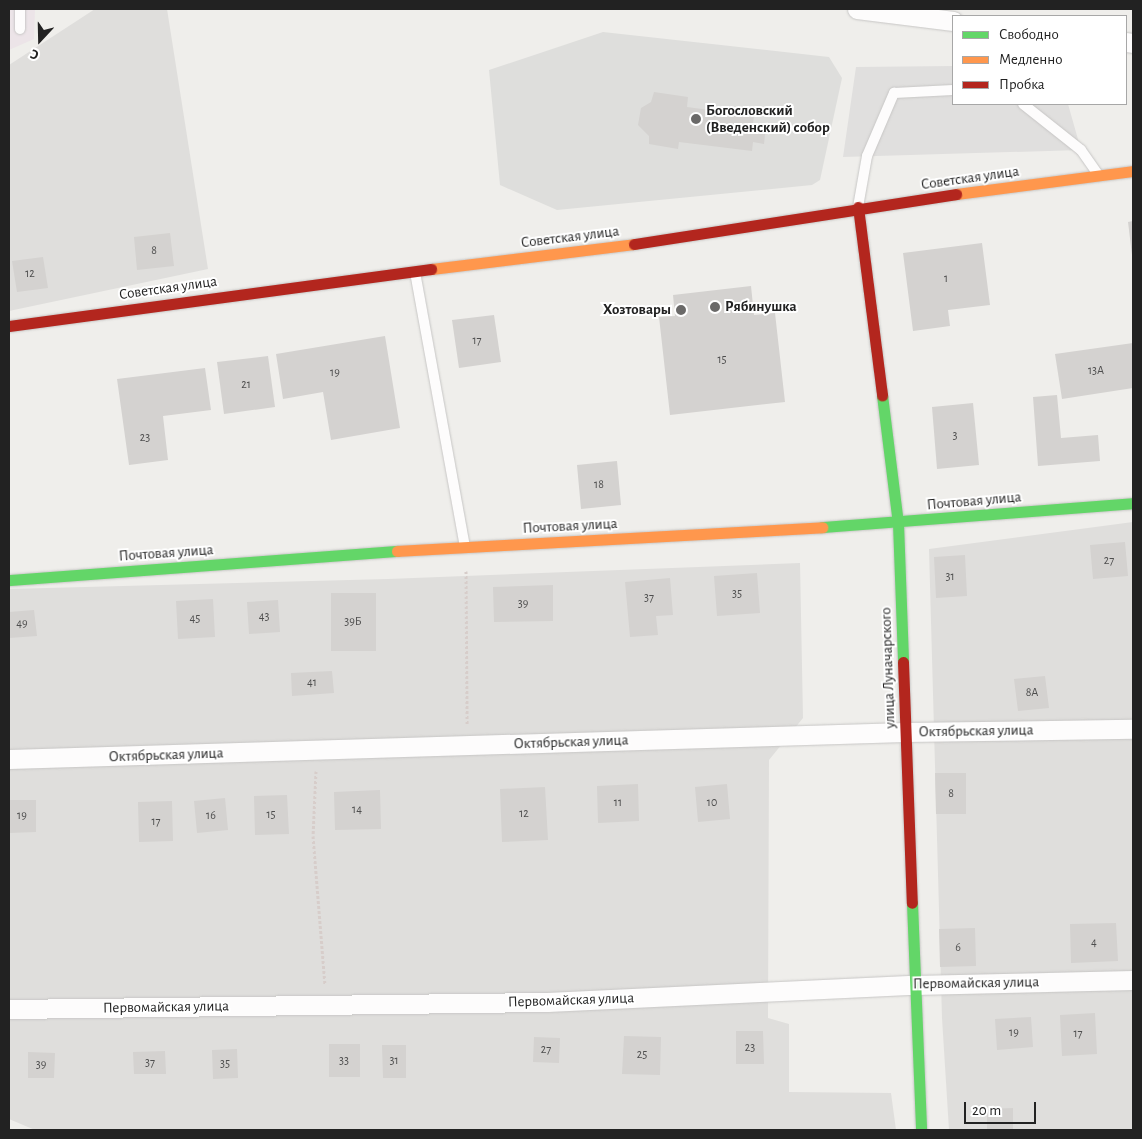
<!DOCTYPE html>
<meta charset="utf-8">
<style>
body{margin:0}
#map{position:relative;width:1142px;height:1139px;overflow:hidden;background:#efeeeb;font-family:"Alegreya Sans",sans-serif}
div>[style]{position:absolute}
.residential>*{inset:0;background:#dfdedc}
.industrial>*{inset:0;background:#ece4e8}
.religious>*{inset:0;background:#dededc}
.parking>*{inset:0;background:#e0dfde}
.building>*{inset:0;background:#d4d2d0}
.path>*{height:3px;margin-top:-1.5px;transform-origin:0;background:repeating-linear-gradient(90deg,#d7cdca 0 2.5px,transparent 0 5px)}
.roads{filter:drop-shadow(0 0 1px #c7c6c5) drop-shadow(0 0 1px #c7c6c5)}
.lane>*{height:10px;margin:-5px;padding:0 5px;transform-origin:5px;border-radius:5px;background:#fdfcfc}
.street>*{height:19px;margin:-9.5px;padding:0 9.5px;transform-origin:9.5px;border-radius:9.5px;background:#fdfcfc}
.fast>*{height:11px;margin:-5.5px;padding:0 5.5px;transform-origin:5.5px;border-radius:5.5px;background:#63d668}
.slow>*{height:11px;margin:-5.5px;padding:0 5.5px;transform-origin:5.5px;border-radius:5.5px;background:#ff974d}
.jam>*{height:11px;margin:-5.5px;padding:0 5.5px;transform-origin:5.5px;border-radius:5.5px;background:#b3261e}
.dots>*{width:14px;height:14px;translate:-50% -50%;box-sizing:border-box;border:2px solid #fff;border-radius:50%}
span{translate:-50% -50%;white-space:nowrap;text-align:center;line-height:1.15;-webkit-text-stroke:4px #fff;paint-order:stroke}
.number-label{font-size:12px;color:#4e4e4e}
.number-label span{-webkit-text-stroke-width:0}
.poi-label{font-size:15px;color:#222;font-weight:700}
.left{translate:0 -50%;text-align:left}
.right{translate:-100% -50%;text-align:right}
.street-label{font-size:15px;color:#222}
.frame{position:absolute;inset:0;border:10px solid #222;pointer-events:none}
.legend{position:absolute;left:952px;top:15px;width:175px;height:90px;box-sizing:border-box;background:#fff;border:1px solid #a7a7a7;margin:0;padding:6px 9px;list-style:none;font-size:15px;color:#222}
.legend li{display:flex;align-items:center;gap:10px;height:25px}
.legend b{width:25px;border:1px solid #a7a7a7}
.north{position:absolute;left:15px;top:15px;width:50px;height:50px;-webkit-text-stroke:4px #fff;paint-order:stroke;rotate:201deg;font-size:14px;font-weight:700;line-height:20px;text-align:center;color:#222}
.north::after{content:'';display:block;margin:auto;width:18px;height:22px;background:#222;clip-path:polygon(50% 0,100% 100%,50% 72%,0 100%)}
.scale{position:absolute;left:964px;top:1102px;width:72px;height:22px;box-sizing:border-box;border:2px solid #222;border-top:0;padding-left:6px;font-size:15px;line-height:18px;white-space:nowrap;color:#222;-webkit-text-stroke:4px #fff;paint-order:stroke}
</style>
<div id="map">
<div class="residential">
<div style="clip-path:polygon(95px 9px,167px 9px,208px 269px,9px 311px,9px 65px)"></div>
<div style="clip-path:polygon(1133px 522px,1133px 1130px,949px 1130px,942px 1018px,929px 549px)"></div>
<div style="clip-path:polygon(800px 563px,803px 718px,769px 760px,768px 1018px,789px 1024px,789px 1092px,891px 1093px,896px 1130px,35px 1130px,9px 1119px,9px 589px,388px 579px)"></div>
</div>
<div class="industrial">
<div style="clip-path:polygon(9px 9px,35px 9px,34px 39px,9px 50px)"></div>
</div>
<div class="religious">
<div style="clip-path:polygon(603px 32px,829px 57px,842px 78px,820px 180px,812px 185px,557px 210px,500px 185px,489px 70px)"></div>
</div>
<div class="parking">
<div style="clip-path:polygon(953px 66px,953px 104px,1068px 104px,1081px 150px,843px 157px,856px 67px)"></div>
</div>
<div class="building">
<div style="clip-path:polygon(654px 92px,688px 97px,687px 107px,754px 116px,753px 123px,766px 125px,764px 144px,753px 142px,752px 151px,679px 142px,678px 149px,649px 144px,649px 136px,638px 125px,641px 108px,651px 102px)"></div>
<div style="clip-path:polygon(1133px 221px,1133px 255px,1132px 255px,1128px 222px)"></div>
<div style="clip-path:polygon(170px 233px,174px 266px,137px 270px,134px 237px)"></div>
<div style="clip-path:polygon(982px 243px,990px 305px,948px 310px,950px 326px,913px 331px,903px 253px)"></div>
<div style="clip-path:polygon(43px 257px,48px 288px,17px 292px,12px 261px)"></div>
<div style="clip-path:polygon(751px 286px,754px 315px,775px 313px,785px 402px,670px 415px,659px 317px,675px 316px,673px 295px)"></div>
<div style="clip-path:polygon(494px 315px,501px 362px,459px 368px,452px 320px)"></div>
<div style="clip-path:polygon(385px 336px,400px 428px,331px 440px,323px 392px,283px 399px,276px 354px)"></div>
<div style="clip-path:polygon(1133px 343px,1133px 388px,1062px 399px,1055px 354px)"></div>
<div style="clip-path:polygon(268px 356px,275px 407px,224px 414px,217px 362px)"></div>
<div style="clip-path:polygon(205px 368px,211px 410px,163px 416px,168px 460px,129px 465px,117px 379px)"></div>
<div style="clip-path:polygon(1057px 395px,1061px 438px,1098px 435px,1100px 461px,1038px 466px,1033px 397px)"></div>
<div style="clip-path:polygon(973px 403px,979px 465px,937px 469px,932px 407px)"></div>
<div style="clip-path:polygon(617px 461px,621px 505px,581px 509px,577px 465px)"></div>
<div style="clip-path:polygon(1125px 542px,1128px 576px,1093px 579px,1090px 545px)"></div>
<div style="clip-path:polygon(965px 555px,967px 596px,936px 598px,934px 557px)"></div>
<div style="clip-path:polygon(757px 573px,760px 613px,717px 616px,714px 576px)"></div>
<div style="clip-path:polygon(670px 578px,673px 615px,656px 616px,658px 635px,630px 637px,625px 582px)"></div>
<div style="clip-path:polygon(553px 585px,553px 621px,494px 622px,493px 587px)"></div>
<div style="clip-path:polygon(331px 593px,376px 593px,376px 651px,331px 651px)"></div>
<div style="clip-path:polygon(213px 599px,215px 637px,178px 639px,176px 601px)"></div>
<div style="clip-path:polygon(278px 600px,280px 632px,249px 634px,247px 602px)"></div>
<div style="clip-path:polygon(34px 610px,37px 636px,9px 638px,9px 612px)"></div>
<div style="clip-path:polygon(332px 671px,334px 693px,292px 696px,291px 673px)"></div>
<div style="clip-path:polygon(1045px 676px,1049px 708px,1018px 711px,1014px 679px)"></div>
<div style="clip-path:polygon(935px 773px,966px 773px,966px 814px,936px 814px)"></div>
<div style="clip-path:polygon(638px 784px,639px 821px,598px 823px,597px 786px)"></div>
<div style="clip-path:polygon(727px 784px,730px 819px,698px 822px,695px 787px)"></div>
<div style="clip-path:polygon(545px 787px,548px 840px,502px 842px,500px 789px)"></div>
<div style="clip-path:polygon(380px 790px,381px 829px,335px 830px,334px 792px)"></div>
<div style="clip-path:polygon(287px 795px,289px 834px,255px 835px,254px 796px)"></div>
<div style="clip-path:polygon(225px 798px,228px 830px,197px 833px,194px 801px)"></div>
<div style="clip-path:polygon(9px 800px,36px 800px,36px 832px,9px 833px)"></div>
<div style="clip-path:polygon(172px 801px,173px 841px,139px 842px,138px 802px)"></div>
<div style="clip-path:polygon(1116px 923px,1118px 961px,1071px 963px,1070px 924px)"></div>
<div style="clip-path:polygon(975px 928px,976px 966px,940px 967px,939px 929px)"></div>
<div style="clip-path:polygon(1095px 1013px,1097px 1054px,1062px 1056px,1060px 1015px)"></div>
<div style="clip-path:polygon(1031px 1017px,1033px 1047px,997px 1050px,995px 1019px)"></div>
<div style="clip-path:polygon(736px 1031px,763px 1031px,764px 1064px,736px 1064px)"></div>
<div style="clip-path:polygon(624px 1036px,661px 1037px,660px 1075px,622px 1074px)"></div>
<div style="clip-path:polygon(534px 1037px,560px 1038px,559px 1063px,533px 1062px)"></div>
<div style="clip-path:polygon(329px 1044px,360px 1044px,360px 1077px,329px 1077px)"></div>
<div style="clip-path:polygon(382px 1045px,406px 1045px,406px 1078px,383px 1078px)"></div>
<div style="clip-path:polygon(237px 1049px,238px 1078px,213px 1079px,212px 1050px)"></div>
<div style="clip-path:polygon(165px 1051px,166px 1074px,134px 1074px,133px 1052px)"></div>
<div style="clip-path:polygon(28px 1052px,55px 1053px,54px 1078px,28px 1078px)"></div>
<div style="clip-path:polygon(1013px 1108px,1013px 1130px,987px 1130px,987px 1109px)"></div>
</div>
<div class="path">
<div style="left:466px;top:571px;width:154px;rotate:89.6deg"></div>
<div style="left:316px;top:771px;width:65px;rotate:92.6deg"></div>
<div style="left:313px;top:836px;width:148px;rotate:85.4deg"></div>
</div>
<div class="roads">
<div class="lane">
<div style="left:20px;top:29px;width:20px;rotate:-90deg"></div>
<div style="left:1023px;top:104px;width:74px;rotate:38.4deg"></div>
<div style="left:1081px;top:150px;width:29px;rotate:55deg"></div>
<div style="left:858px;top:207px;width:52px;rotate:-80deg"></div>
<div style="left:867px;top:156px;width:69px;rotate:-66.8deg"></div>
<div style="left:894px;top:93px;width:59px;rotate:-2.9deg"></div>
<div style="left:415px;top:272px;width:279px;rotate:79.7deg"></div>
</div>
<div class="street">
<div style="left:857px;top:9px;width:97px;rotate:7.1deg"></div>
<div style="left:1126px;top:42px;width:7px;rotate:8deg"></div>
<div style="left:9px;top:759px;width:896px;rotate:-1.73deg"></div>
<div style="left:905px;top:732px;width:228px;rotate:-0.8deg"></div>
<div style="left:9px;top:1009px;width:538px;rotate:-0.75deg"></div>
<div style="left:547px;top:1002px;width:367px;rotate:-2.7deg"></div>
<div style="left:914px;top:985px;width:219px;rotate:-1.3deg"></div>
</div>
<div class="fast">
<div style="left:882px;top:395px;width:129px;rotate:82.9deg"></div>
<div style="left:898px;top:523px;width:139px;rotate:87.9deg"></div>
<div style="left:822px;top:527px;width:312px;rotate:-4.4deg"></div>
<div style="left:9px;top:580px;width:389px;rotate:-4.3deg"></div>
<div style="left:912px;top:903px;width:227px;rotate:87.7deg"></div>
</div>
<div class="slow">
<div style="left:956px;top:194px;width:178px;rotate:-7.4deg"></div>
<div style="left:431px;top:269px;width:205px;rotate:-7deg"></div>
<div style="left:397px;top:551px;width:426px;rotate:-3.2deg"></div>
</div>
<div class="jam">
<div style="left:858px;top:207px;width:190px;rotate:82.7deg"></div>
<div style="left:634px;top:244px;width:326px;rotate:-8.8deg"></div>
<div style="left:9px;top:326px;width:426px;rotate:-7.7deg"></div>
<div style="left:903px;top:662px;width:241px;rotate:87.9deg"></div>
</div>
</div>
<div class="dots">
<div style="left:696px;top:119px;background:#6a6968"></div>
<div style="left:715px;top:307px;background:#6a6968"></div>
<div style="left:681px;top:310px;background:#6a6968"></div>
</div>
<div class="number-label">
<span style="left:154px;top:251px">8</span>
<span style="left:30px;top:274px">12</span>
<span style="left:946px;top:279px">1</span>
<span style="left:477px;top:341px">17</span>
<span style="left:722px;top:360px">15</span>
<span style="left:1096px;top:371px">13А</span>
<span style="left:335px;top:373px">19</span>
<span style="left:246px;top:385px">21</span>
<span style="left:955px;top:436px">3</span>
<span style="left:145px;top:438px">23</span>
<span style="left:599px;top:485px">18</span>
<span style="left:1109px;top:561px">27</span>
<span style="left:950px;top:577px">31</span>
<span style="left:737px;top:594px">35</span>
<span style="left:649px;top:598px">37</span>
<span style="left:523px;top:604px">39</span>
<span style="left:264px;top:617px">43</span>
<span style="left:195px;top:619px">45</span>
<span style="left:353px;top:622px">39Б</span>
<span style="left:22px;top:624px">49</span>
<span style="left:312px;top:683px">41</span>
<span style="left:1032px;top:693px">8А</span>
<span style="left:951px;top:794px">8</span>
<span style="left:618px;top:803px">11</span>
<span style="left:712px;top:803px">10</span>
<span style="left:357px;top:810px">14</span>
<span style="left:524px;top:814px">12</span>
<span style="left:271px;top:815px">15</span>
<span style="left:22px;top:816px">19</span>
<span style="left:211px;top:816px">16</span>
<span style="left:156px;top:822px">17</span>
<span style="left:1094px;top:943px">4</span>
<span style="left:958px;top:948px">6</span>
<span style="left:1014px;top:1033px">19</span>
<span style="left:1078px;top:1034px">17</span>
<span style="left:750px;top:1048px">23</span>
<span style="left:546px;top:1050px">27</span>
<span style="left:642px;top:1055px">25</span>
<span style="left:344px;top:1061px">33</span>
<span style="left:394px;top:1061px">31</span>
<span style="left:150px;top:1063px">37</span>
<span style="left:225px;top:1064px">35</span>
<span style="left:41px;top:1065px">39</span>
</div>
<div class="poi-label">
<span class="left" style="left:706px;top:119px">Богословский<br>(Введенский) собор</span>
<span class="left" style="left:725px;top:307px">Рябинушка</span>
<span class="right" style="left:671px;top:310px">Хозтовары</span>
</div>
<div class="street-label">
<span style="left:970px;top:178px;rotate:-8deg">Советская улица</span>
<span style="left:570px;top:237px;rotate:-7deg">Советская улица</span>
<span style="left:168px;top:288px;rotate:-8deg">Советская улица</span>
<span style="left:974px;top:501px;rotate:-5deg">Почтовая улица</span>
<span style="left:570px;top:526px;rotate:-3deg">Почтовая улица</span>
<span style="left:166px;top:553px;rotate:-4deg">Почтовая улица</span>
<span style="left:888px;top:668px;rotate:-92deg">улица Луначарского</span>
<span style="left:976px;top:731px;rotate:-1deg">Октябрьская улица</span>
<span style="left:571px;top:742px;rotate:-2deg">Октябрьская улица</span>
<span style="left:166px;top:755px;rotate:-2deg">Октябрьская улица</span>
<span style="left:976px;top:983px;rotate:-1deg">Первомайская улица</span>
<span style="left:571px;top:1000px;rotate:-2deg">Первомайская улица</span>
<span style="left:166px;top:1007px;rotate:-1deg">Первомайская улица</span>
</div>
<div class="frame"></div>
<ul class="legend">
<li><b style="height:6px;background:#63d668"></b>Свободно</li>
<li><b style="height:6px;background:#ff974d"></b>Медленно</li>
<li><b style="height:6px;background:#b3261e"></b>Пробка</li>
</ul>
<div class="north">С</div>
<div class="scale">20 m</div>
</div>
